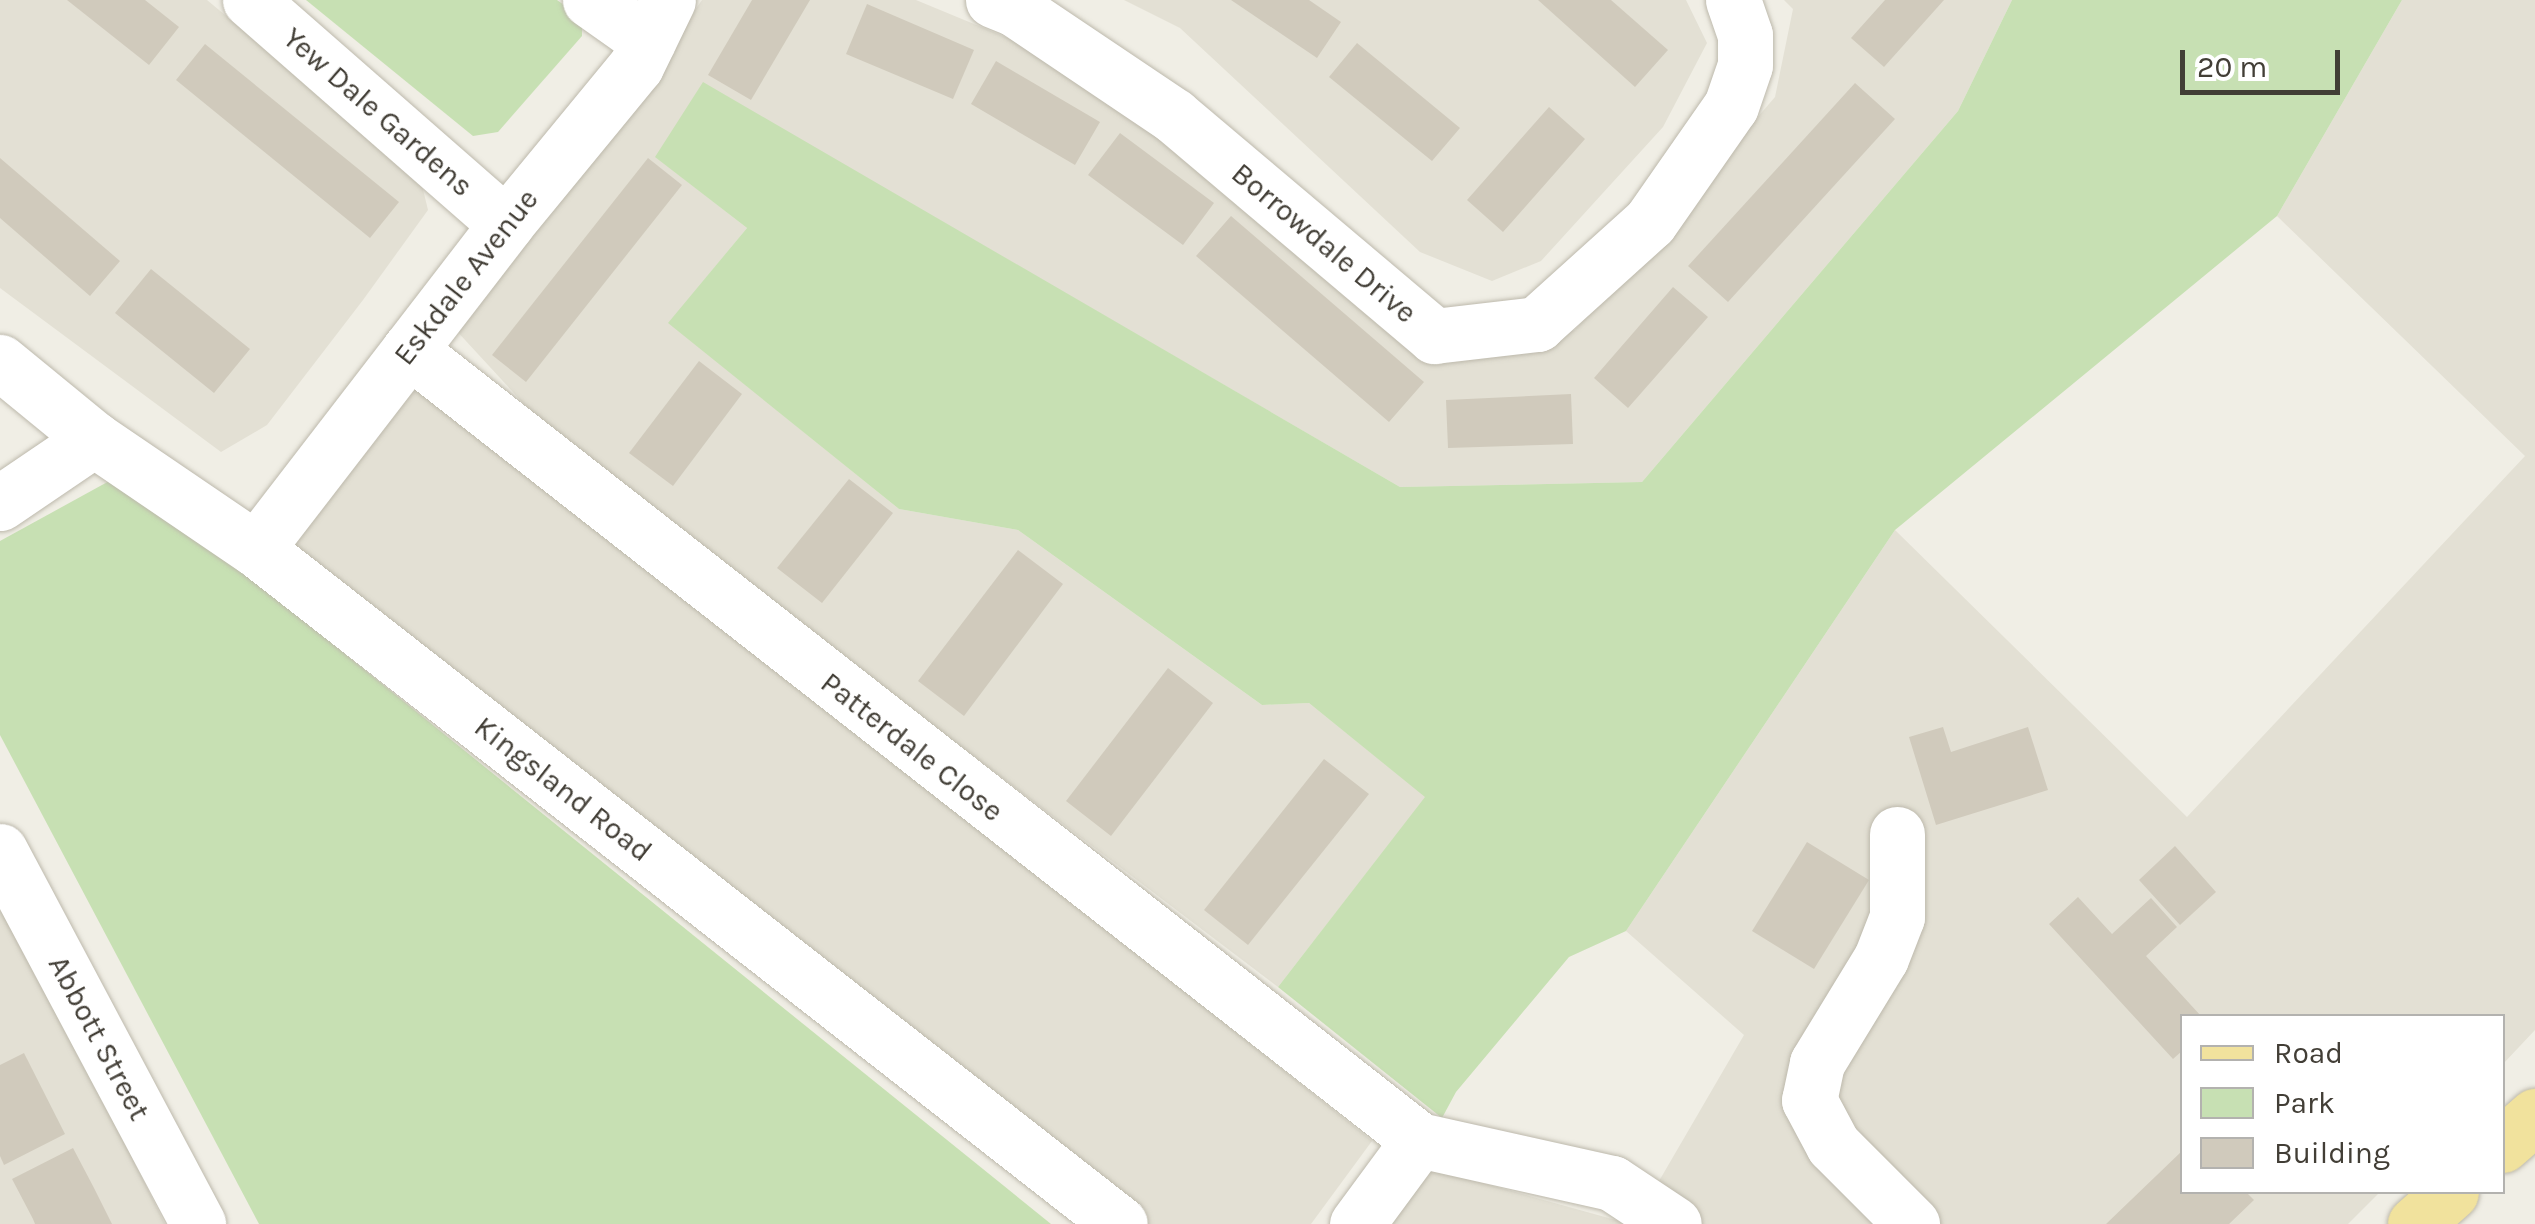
<!DOCTYPE html>
<style>
body{margin:0}
#map{position:relative;width:2535px;height:1224px;overflow:hidden;background:#f0eee5;font-family:Karla,sans-serif}
div>[style]{position:absolute}
.residential>*{inset:0;background:#e3e0d4}
.green>*{inset:0;background:#c7e0b3}
.building>*{inset:0;background:#d0cabc}
.roads{filter:drop-shadow(0 0 2px #bdb9ac) drop-shadow(0 0 2px #bdb9ac)}
.minor>*{height:55px;margin:-27.5px;padding:0 27.5px;transform-origin:27.5px;border-radius:27.5px;background:#fff}
.major>*{height:55px;margin:-27.5px;padding:0 27.5px;transform-origin:27.5px;border-radius:27.5px;background:#f1e29d}
span{translate:-50% -50%;white-space:nowrap;text-align:center;line-height:1.15;-webkit-text-stroke:9px #fff;paint-order:stroke}
.street-label{font-size:30px;color:#423e36}
.legend{position:absolute;left:2180px;top:1014px;width:325px;height:180px;box-sizing:border-box;background:#fff;border:2px solid #b3b2af;margin:0;padding:12px 18px;list-style:none;font-size:30px;color:#423e36}
.legend li{display:flex;align-items:center;gap:20px;height:50px}
.legend b{width:50px;border:2px solid #b3b2af}
.scale{position:absolute;left:2180px;top:50px;width:160px;height:45px;box-sizing:border-box;border:5px solid #423e36;border-top:0;padding-left:12px;font-size:30px;line-height:35px;white-space:nowrap;color:#423e36;-webkit-text-stroke:8px #fff;paint-order:stroke}
</style>
<div id="map">
<div class="residential">
<div style="clip-path:polygon(0 0,207px 0,420px 177px,428px 210px,363px 300px,267px 425px,221px 452px,0 288px)"></div>
<div style="clip-path:polygon(702px 0,916px 0,1090px 72px,1467px 359px,1575px 330px,1775px 97px,1793px 9px,1784px 0,2012px 0,1958px 111px,1642px 482px,1400px 487px,703px 83px,656px 157px,747px 228px,669px 323px,899px 509px,1018px 530px,1262px 705px,1309px 703px,1426px 797px,1278px 987px,558px 441px,454px 328px,657px 65px)"></div>
<div style="clip-path:polygon(1124px 0,1686px 0,1707px 43px,1663px 127px,1541px 261px,1492px 281px,1420px 252px,1180px 28px)"></div>
<div style="clip-path:polygon(2402px 0,2535px 0,2535px 1030px,2503px 1064px,2502px 1016px,2182px 1016px,2182px 1192px,2380px 1192px,2348px 1224px,1634px 1224px,1744px 1035px,1626px 931px,1895px 530px,2187px 817px,2525px 456px,2277px 216px)"></div>
<div style="clip-path:polygon(414px 375px,1372px 1141px,1311px 1224px,1144px 1224px,288px 540px)"></div>
<div style="clip-path:polygon(0 891px,165px 1224px,0 1224px)"></div>
<div style="clip-path:polygon(1425px 1167px,1630px 1224px,1379px 1224px)"></div>
</div>
<div class="green">
<div style="clip-path:polygon(306px 0,557px 0,582px 18px,582px 36px,498px 132px,473px 136px)"></div>
<div style="clip-path:polygon(2012px 0,2402px 0,2277px 216px,1895px 530px,1626px 931px,1569px 957px,1456px 1092px,1442px 1118px,1278px 987px,1425px 797px,1309px 703px,1262px 705px,1018px 530px,899px 509px,668px 323px,747px 228px,655px 157px,703px 82px,1400px 487px,1642px 482px,1958px 111px)"></div>
<div style="clip-path:polygon(122px 474px,1051px 1224px,259px 1224px,0 735px,0 541px)"></div>
</div>
<div class="building">
<div style="clip-path:polygon(67px 0,145px 0,179px 27px,149px 65px)"></div>
<div style="clip-path:polygon(752px 0,810px 0,751px 100px,708px 75px)"></div>
<div style="clip-path:polygon(1231px 0,1309px 0,1341px 22px,1317px 58px)"></div>
<div style="clip-path:polygon(1538px 0,1611px 0,1668px 50px,1635px 87px)"></div>
<div style="clip-path:polygon(1885px 0,1944px 0,1884px 67px,1851px 38px)"></div>
<div style="clip-path:polygon(867px 4px,974px 50px,953px 99px,846px 54px)"></div>
<div style="clip-path:polygon(1357px 43px,1460px 128px,1432px 161px,1329px 77px)"></div>
<div style="clip-path:polygon(205px 44px,399px 202px,370px 238px,176px 80px)"></div>
<div style="clip-path:polygon(996px 61px,1100px 122px,1075px 165px,971px 104px)"></div>
<div style="clip-path:polygon(1855px 83px,1895px 119px,1728px 302px,1688px 266px)"></div>
<div style="clip-path:polygon(1549px 107px,1585px 139px,1503px 232px,1467px 200px)"></div>
<div style="clip-path:polygon(1120px 133px,1214px 203px,1183px 245px,1088px 175px)"></div>
<div style="clip-path:polygon(0 158px,120px 261px,90px 296px,0 218px)"></div>
<div style="clip-path:polygon(648px 158px,682px 185px,526px 382px,492px 355px)"></div>
<div style="clip-path:polygon(1231px 216px,1424px 382px,1389px 422px,1196px 256px)"></div>
<div style="clip-path:polygon(151px 269px,250px 349px,214px 393px,115px 313px)"></div>
<div style="clip-path:polygon(1673px 287px,1708px 317px,1628px 408px,1594px 378px)"></div>
<div style="clip-path:polygon(699px 361px,742px 394px,673px 486px,629px 453px)"></div>
<div style="clip-path:polygon(1571px 394px,1573px 444px,1448px 448px,1446px 400px)"></div>
<div style="clip-path:polygon(849px 479px,893px 513px,822px 603px,777px 568px)"></div>
<div style="clip-path:polygon(1018px 550px,1063px 584px,964px 716px,918px 681px)"></div>
<div style="clip-path:polygon(1168px 668px,1213px 703px,1111px 836px,1066px 801px)"></div>
<div style="clip-path:polygon(1943px 727px,1951px 752px,2028px 727px,2048px 790px,1936px 825px,1909px 737px)"></div>
<div style="clip-path:polygon(1324px 759px,1369px 794px,1248px 945px,1204px 910px)"></div>
<div style="clip-path:polygon(1807px 842px,1869px 880px,1814px 969px,1752px 931px)"></div>
<div style="clip-path:polygon(2175px 846px,2216px 892px,2180px 925px,2139px 880px)"></div>
<div style="clip-path:polygon(2078px 897px,2112px 934px,2151px 898px,2177px 927px,2146px 956px,2201px 1016px,2182px 1016px,2182px 1051px,2173px 1059px,2049px 924px)"></div>
<div style="clip-path:polygon(24px 1053px,65px 1134px,4px 1165px,0 1156px,0 1065px)"></div>
<div style="clip-path:polygon(73px 1148px,94px 1188px,112px 1224px,35px 1224px,33px 1219px,12px 1179px)"></div>
<div style="clip-path:polygon(2182px 1151px,2182px 1192px,2246px 1192px,2254px 1200px,2229px 1224px,2106px 1224px)"></div>
</div>
<div class="roads">
<div class="minor">
<div style="left:250px;top:0;width:340px;rotate:41.2deg"></div>
<div style="left:590px;top:0;width:71px;rotate:35.3deg"></div>
<div style="left:993px;top:0;width:24px;rotate:22deg"></div>
<div style="left:1015px;top:9px;width:192px;rotate:33.9deg"></div>
<div style="left:1174px;top:116px;width:341px;rotate:40.2deg"></div>
<div style="left:1434px;top:336px;width:104px;rotate:-6.6deg"></div>
<div style="left:1537px;top:324px;width:152px;rotate:-42.1deg"></div>
<div style="left:1650px;top:222px;width:141px;rotate:-55.1deg"></div>
<div style="left:1731px;top:106px;width:43px;rotate:-71.1deg"></div>
<div style="left:1745px;top:65px;width:30px;rotate:-90deg"></div>
<div style="left:1745px;top:35px;width:37px;rotate:-109deg"></div>
<div style="left:409px;top:350px;width:1282px;rotate:38.03deg"></div>
<div style="left:1419px;top:1140px;width:198px;rotate:12.6deg"></div>
<div style="left:1612px;top:1183px;width:74px;rotate:33.5deg"></div>
<div style="left:0;top:362px;width:122px;rotate:39.3deg"></div>
<div style="left:94px;top:439px;width:196px;rotate:34.2deg"></div>
<div style="left:256px;top:549px;width:1096px;rotate:38deg"></div>
<div style="left:0;top:503px;width:114px;rotate:-34.2deg"></div>
<div style="left:256px;top:549px;width:410px;rotate:-52.4deg"></div>
<div style="left:506px;top:224px;width:205px;rotate:-50.6deg"></div>
<div style="left:636px;top:66px;width:73px;rotate:-64.1deg"></div>
<div style="left:1897px;top:834px;width:83px;rotate:90deg"></div>
<div style="left:1897px;top:917px;width:44px;rotate:111.3deg"></div>
<div style="left:1881px;top:958px;width:123px;rotate:121.4deg"></div>
<div style="left:1817px;top:1063px;width:38px;rotate:102deg"></div>
<div style="left:1809px;top:1100px;width:51px;rotate:61.9deg"></div>
<div style="left:1833px;top:1145px;width:112px;rotate:45deg"></div>
<div style="left:0;top:851px;width:422px;rotate:62deg"></div>
<div style="left:1357px;top:1224px;width:104px;rotate:-53.6deg"></div>
</div>
<div class="major">
<div style="left:2502px;top:1145px;width:44px;rotate:-41.3deg"></div>
<div style="left:2415px;top:1224px;width:48px;rotate:-41.6deg"></div>
</div>
</div>
<div class="street-label">
<span style="left:378px;top:112px;rotate:41deg">Yew Dale Gardens</span>
<span style="left:1324px;top:243px;rotate:40deg">Borrowdale Drive</span>
<span style="left:466px;top:277px;rotate:-52deg">Eskdale Avenue</span>
<span style="left:912px;top:747px;rotate:38deg">Patterdale Close</span>
<span style="left:563px;top:789px;rotate:38deg">Kingsland Road</span>
<span style="left:99px;top:1038px;rotate:62deg">Abbott Street</span>
</div>
<ul class="legend">
<li><b style="height:12px;background:#f1e29d"></b>Road</li>
<li><b style="height:28px;background:#c7e0b3"></b>Park</li>
<li><b style="height:28px;background:#d0cabc"></b>Building</li>
</ul>
<div class="scale">20 m</div>
</div>
